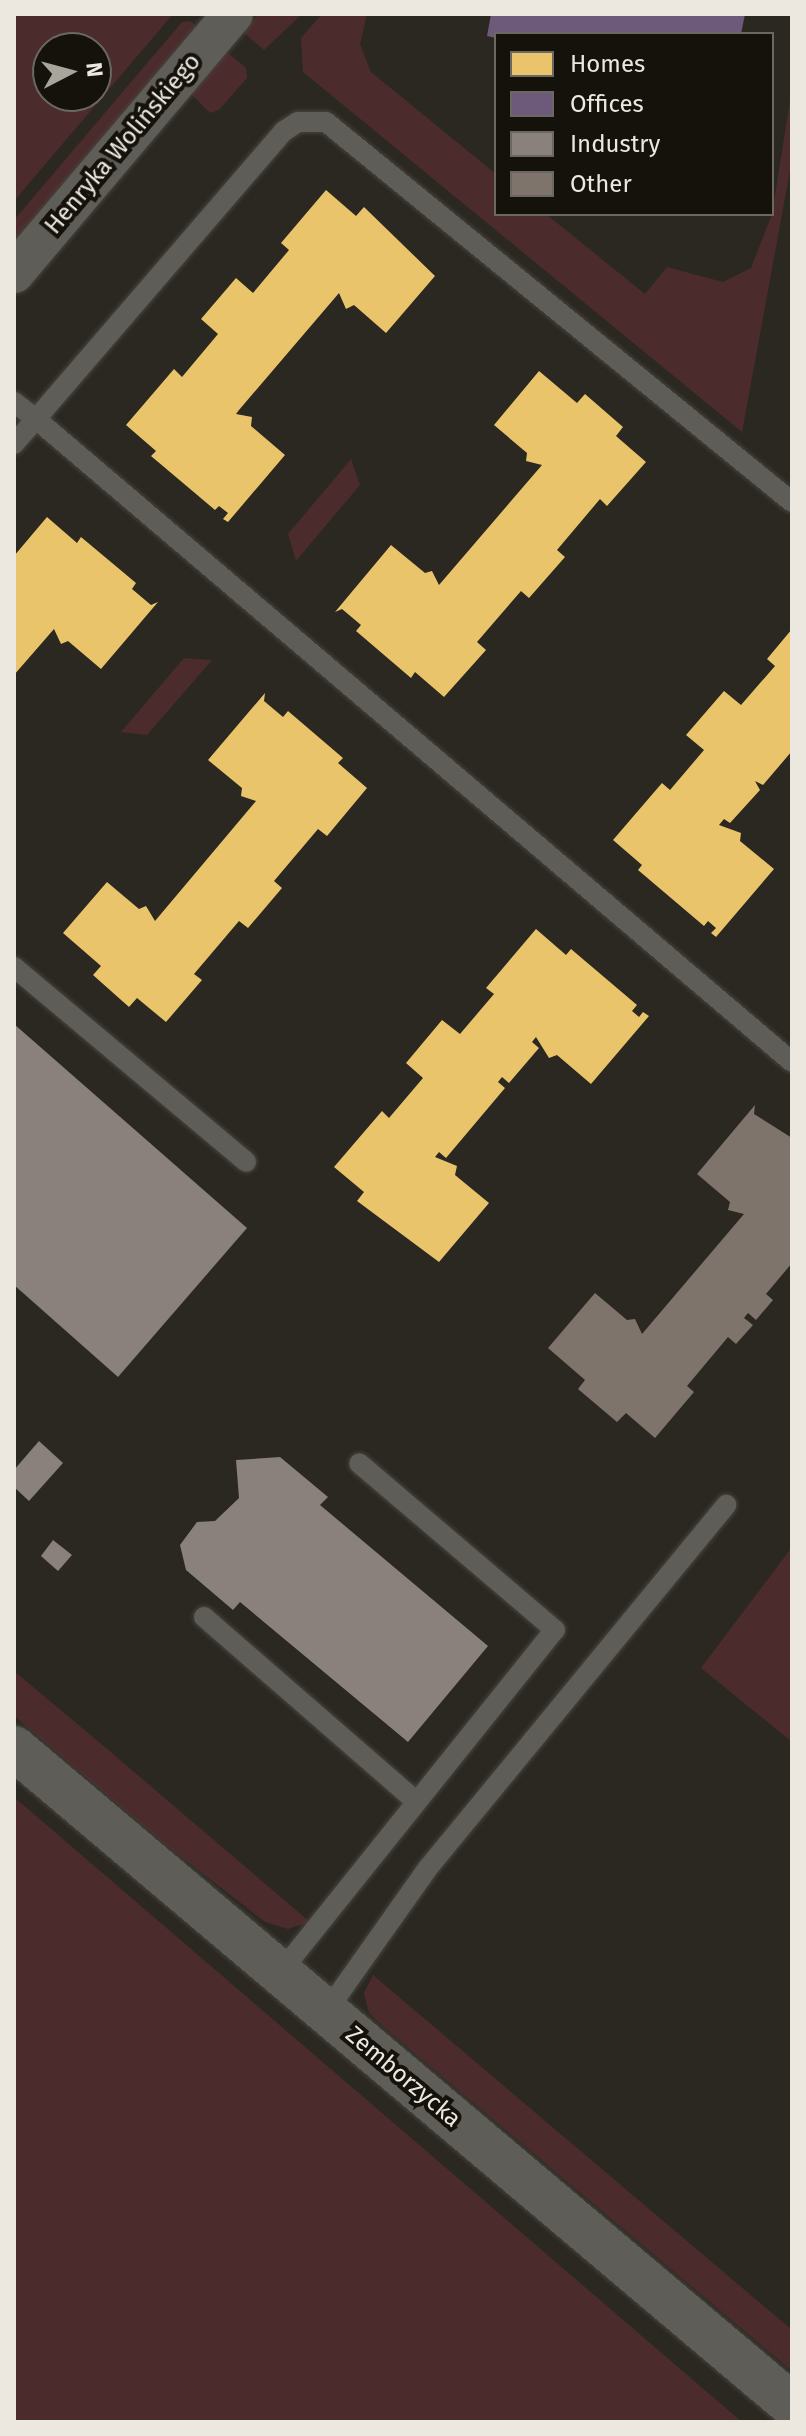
<!DOCTYPE html>
<meta charset="utf-8">
<style>
body{margin:0}
#map{position:relative;width:806px;height:2436px;overflow:hidden;background:#2b2821;font-family:"Fira Sans",sans-serif}
div>[style]{position:absolute}
.green>*{inset:0;background:#4c2b2c}
.homes>*{inset:0;background:#e9c46a}
.offices>*{inset:0;background:#6d597a}
.industry>*{inset:0;background:#8a817c}
.building>*{inset:0;background:#7f746c}
.roads{filter:drop-shadow(0 0 2px #46433e) drop-shadow(0 0 2px #46433e)}
.service>*{height:20px;margin:-10px;padding:0 10px;transform-origin:10px;border-radius:10px;background:#5f5d57}
.minor>*{height:40px;margin:-20px;padding:0 20px;transform-origin:20px;border-radius:20px;background:#5f5d57}
.tertiary>*{height:44px;margin:-22px;padding:0 22px;transform-origin:22px;border-radius:22px;background:#5f5d57}
span{translate:-50% -50%;white-space:nowrap;text-align:center;line-height:1.15;-webkit-text-stroke:8px #15120c;paint-order:stroke}
.street-label{font-size:24px;color:#ece8e0}
.frame{position:absolute;inset:0;border:16px solid #ece8e0;pointer-events:none}
.legend{position:absolute;left:494px;top:32px;width:280px;height:184px;box-sizing:border-box;background:#15120c;border:2px solid #6b6861;margin:0;padding:10px 14px;list-style:none;font-size:24px;color:#ece8e0}
.legend li{display:flex;align-items:center;gap:16px;height:40px}
.legend b{width:40px;border:2px solid #6b6861}
.north{position:absolute;left:32px;top:32px;width:80px;height:80px;box-sizing:border-box;background:#15120c;border:2px solid #6b6861;border-radius:50%;rotate:84deg;font-size:22px;font-weight:700;line-height:32px;text-align:center;color:#ece8e0}
.north::after{content:'';display:block;margin:auto;width:28px;height:36px;background:#a8a59d;clip-path:polygon(50% 0,100% 100%,50% 72%,0 100%)}
</style>
<div id="map">
<div class="green">
<div style="clip-path:polygon(evenodd,14px 14px,173px 14px,14px 201px,14px 14px,96px 48px,96px 96px,48px 96px,48px 48px,96px 48px)"></div>
<div style="clip-path:polygon(259px 14px,302px 14px,264px 50px,243px 32px)"></div>
<div style="clip-path:polygon(322px 14px,367px 14px,360px 44px,371px 72px,496px 174px,496px 214px,546px 214px,645px 294px,667px 267px,723px 282px,751px 268px,772px 214px,792px 88px,792px 160px,742px 432px,303px 72px,301px 38px)"></div>
<div style="clip-path:polygon(190px 21px,198px 27px,14px 244px,14px 220px,182px 22px)"></div>
<div style="clip-path:polygon(227px 52px,246px 68px,247px 78px,219px 110px,210px 113px,191px 94px)"></div>
<div style="clip-path:polygon(351px 459px,360px 485px,296px 561px,288px 534px)"></div>
<div style="clip-path:polygon(184px 658px,212px 660px,147px 735px,121px 732px)"></div>
<div style="clip-path:polygon(792px 1547px,792px 1742px,701px 1668px)"></div>
<div style="clip-path:polygon(14px 1671px,106px 1748px,310px 1922px,288px 1929px,265px 1922px,166px 1845px,14px 1716px)"></div>
<div style="clip-path:polygon(14px 1797px,742px 2422px,14px 2422px)"></div>
<div style="clip-path:polygon(373px 1975px,792px 2330px,792px 2371px,386px 2029px,369px 2013px,364px 1993px)"></div>
</div>
<div class="homes">
<div style="clip-path:polygon(326px 190px,356px 216px,364px 207px,435px 276px,386px 333px,354px 305px,346px 309px,339px 293px,239px 410px,236px 414px,252px 417px,251px 426px,285px 455px,228px 522px,223px 519px,228px 513px,219px 506px,215px 510px,151px 456px,156px 451px,126px 425px,174px 369px,182px 377px,218px 334px,201px 319px,236px 278px,253px 293px,289px 250px,281px 243px)"></div>
<div style="clip-path:polygon(539px 371px,577px 403px,585px 394px,623px 427px,616px 436px,646px 462px,607px 506px,600px 499px,557px 550px,565px 557px,529px 598px,521px 591px,477px 642px,486px 650px,444px 697px,415px 672px,411px 678px,356px 631px,361px 625px,342px 609px,335px 612px,391px 545px,425px 573px,432px 571px,439px 585px,542px 465px,526px 461px,527px 453px,494px 425px)"></div>
<div style="clip-path:polygon(47px 517px,77px 543px,81px 537px,136px 583px,132px 589px,151px 605px,158px 602px,101px 669px,68px 641px,61px 644px,54px 629px,14px 675px,14px 556px)"></div>
<div style="clip-path:polygon(792px 629px,792px 751px,763px 785px,755px 781px,760px 790px,730px 823px,724px 819px,719px 825px,741px 833px,740px 841px,774px 869px,716px 937px,711px 933px,716px 928px,708px 921px,704px 926px,638px 870px,642px 865px,613px 840px,662px 783px,670px 790px,704px 750px,686px 735px,724px 691px,741px 705px,775px 666px,767px 659px)"></div>
<div style="clip-path:polygon(265px 693px,264px 701px,283px 717px,288px 711px,343px 758px,338px 763px,367px 788px,327px 836px,318px 829px,274px 881px,282px 888px,248px 928px,239px 921px,194px 974px,202px 980px,166px 1022px,137px 998px,129px 1007px,93px 975px,101px 966px,63px 933px,107px 882px,139px 909px,146px 906px,155px 921px,256px 801px,241px 796px,242px 788px,208px 760px)"></div>
<div style="clip-path:polygon(536px 929px,566px 955px,571px 949px,637px 1005px,632px 1011px,639px 1017px,643px 1012px,649px 1016px,591px 1084px,557px 1055px,549px 1058px,536px 1037px,532px 1042px,539px 1048px,509px 1083px,502px 1077px,498px 1082px,505px 1088px,446px 1158px,439px 1152px,435px 1157px,457px 1166px,455px 1175px,489px 1203px,439px 1262px,357px 1201px,364px 1192px,334px 1167px,382px 1111px,389px 1118px,423px 1078px,406px 1063px,442px 1020px,460px 1034px,494px 994px,486px 988px)"></div>
</div>
<div class="offices">
<div style="clip-path:polygon(491px 14px,745px 14px,741px 34px,496px 34px,496px 38px,487px 36px)"></div>
</div>
<div class="industry">
<div style="clip-path:polygon(14px 1024px,247px 1228px,118px 1377px,14px 1285px)"></div>
<div style="clip-path:polygon(39px 1441px,63px 1463px,29px 1501px,14px 1487px,14px 1470px)"></div>
<div style="clip-path:polygon(280px 1457px,328px 1497px,320px 1505px,488px 1646px,408px 1742px,240px 1602px,233px 1610px,186px 1570px,180px 1545px,197px 1522px,215px 1521px,239px 1498px,236px 1460px)"></div>
<div style="clip-path:polygon(53px 1540px,72px 1555px,58px 1571px,41px 1556px)"></div>
</div>
<div class="building">
<div style="clip-path:polygon(755px 1105px,754px 1114px,792px 1138px,792px 1263px,766px 1294px,773px 1300px,756px 1320px,748px 1313px,744px 1318px,753px 1325px,736px 1344px,728px 1337px,687px 1386px,694px 1392px,655px 1438px,626px 1413px,617px 1422px,578px 1389px,585px 1380px,548px 1348px,595px 1293px,627px 1320px,635px 1319px,642px 1334px,744px 1214px,728px 1210px,730px 1202px,697px 1174px)"></div>
</div>
<div class="roads">
<div class="service">
<div style="left:14px;top:402px;width:28px;rotate:38deg"></div>
<div style="left:36px;top:419px;width:380px;rotate:-49.3deg"></div>
<div style="left:284px;top:131px;width:17px;rotate:-33deg"></div>
<div style="left:298px;top:122px;width:28px"></div>
<div style="left:326px;top:122px;width:601px;rotate:39.2deg"></div>
<div style="left:14px;top:444px;width:33px;rotate:-49deg"></div>
<div style="left:36px;top:419px;width:992px;rotate:40.38deg"></div>
<div style="left:14px;top:967px;width:303px;rotate:40deg"></div>
<div style="left:204px;top:1617px;width:281px;rotate:41deg"></div>
<div style="left:279px;top:1974px;width:441px;rotate:-51.3deg"></div>
<div style="left:555px;top:1630px;width:257px;rotate:-139.6deg"></div>
<div style="left:326px;top:2012px;width:176px;rotate:-54.7deg"></div>
<div style="left:428px;top:1868px;width:470px;rotate:-50.6deg"></div>
</div>
<div class="minor">
<div style="left:14px;top:273px;width:339px;rotate:-49.8deg"></div>
</div>
<div class="tertiary">
<div style="left:14px;top:1748px;width:1018px;rotate:40.18deg"></div>
</div>
</div>
<div class="street-label">
<span style="left:123px;top:144px;rotate:-50deg">Henryka Wolińskiego</span>
<span style="left:403px;top:2077px;rotate:40deg">Zemborzycka</span>
</div>
<div class="frame"></div>
<ul class="legend">
<li><b style="height:22px;background:#e9c46a"></b>Homes</li>
<li><b style="height:22px;background:#6d597a"></b>Offices</li>
<li><b style="height:22px;background:#8a817c"></b>Industry</li>
<li><b style="height:22px;background:#7f746c"></b>Other</li>
</ul>
<div class="north">N</div>
</div>
